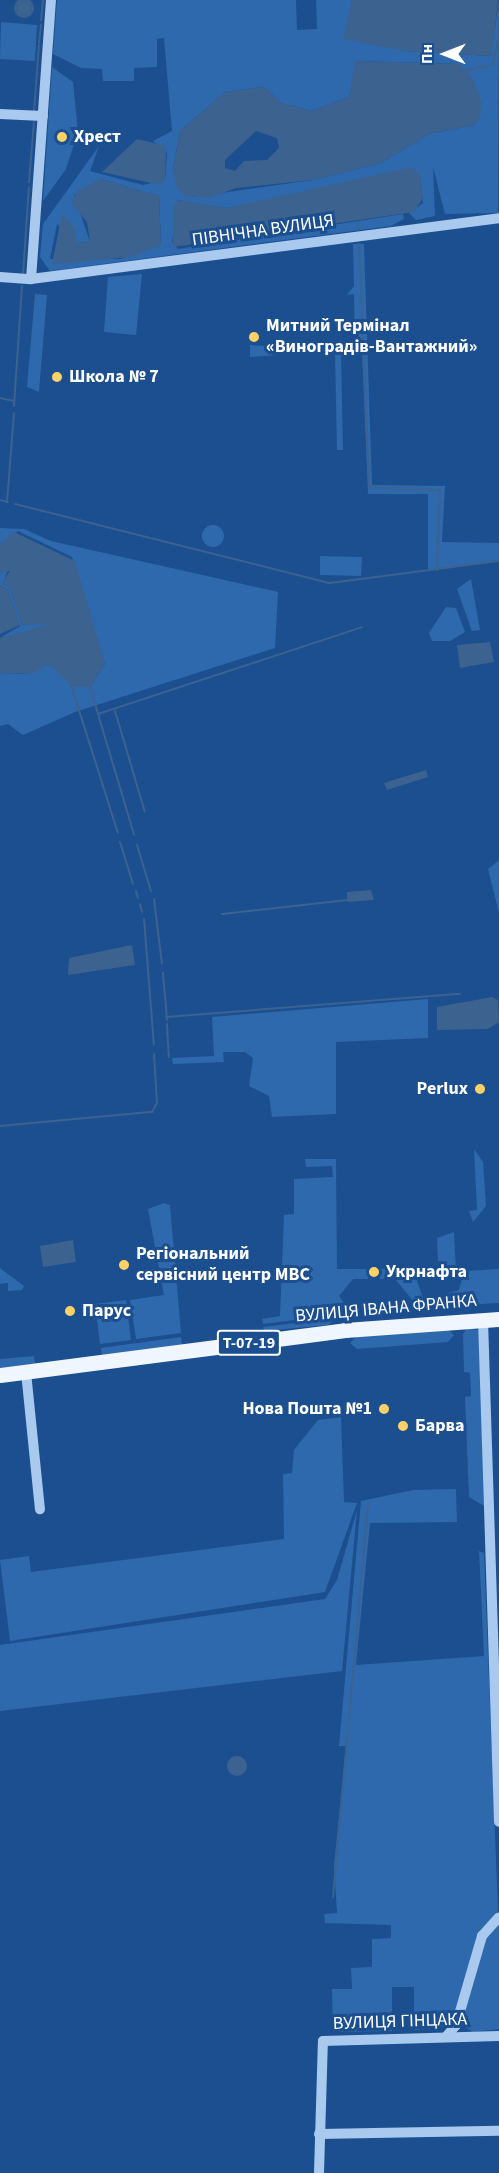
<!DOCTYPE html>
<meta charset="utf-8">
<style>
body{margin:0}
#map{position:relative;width:499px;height:2173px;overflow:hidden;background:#1b4f8f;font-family:"Source Sans 3",sans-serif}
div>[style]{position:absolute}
.green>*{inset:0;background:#2e69ad}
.round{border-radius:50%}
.water>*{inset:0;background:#3c6290}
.stream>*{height:2px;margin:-1px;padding:0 1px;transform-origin:1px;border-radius:1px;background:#3c6290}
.minor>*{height:10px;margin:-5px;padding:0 5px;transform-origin:5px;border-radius:5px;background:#a9c9ee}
.major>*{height:15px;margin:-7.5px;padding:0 7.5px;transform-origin:7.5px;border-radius:7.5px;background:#f0f6ff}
.dots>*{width:16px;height:16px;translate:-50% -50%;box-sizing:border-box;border:3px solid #1b4f8f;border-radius:50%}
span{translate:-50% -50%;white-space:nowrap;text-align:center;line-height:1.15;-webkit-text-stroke:6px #1b4f8f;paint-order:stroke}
.shield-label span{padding:2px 4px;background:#1b4f8f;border:2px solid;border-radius:4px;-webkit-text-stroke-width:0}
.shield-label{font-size:16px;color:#fff;font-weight:700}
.poi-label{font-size:18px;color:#fff;font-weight:700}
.left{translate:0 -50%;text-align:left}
.right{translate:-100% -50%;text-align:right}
.street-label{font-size:18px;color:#fff}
.north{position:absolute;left:415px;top:24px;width:60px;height:60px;-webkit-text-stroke:4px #1b4f8f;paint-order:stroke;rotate:270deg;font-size:16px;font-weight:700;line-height:24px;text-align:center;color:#fff}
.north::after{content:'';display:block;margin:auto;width:21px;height:27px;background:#fff;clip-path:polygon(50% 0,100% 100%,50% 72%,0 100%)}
</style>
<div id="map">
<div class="green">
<div style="clip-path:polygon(evenodd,57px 0,296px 0,297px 30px,317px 29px,316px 0,352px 0,349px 18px,376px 42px,404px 51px,491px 56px,499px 0,498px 213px,445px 214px,433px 167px,435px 216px,416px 220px,409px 213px,423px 203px,420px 175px,225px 208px,178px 200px,172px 242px,178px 249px,403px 214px,404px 219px,391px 226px,50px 271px,40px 257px,43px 224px,99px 146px,90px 171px,143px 185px,165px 180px,167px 153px,153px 141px,172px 131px,164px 38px,157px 39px,157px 67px,134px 68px,134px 81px,103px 81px,102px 69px,81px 68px,53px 54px,57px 0,356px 61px,459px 64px,475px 87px,474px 125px,429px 134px,381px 163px,313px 180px,193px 197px,180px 190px,173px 169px,180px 131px,225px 92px,264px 87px,281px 103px,311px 111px,349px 97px,356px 61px,57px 0,101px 179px,159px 196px,161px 245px,120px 259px,50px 259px,57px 224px,77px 243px,90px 242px,74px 195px,101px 179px)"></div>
<div style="clip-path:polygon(1px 22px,37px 25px,35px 61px,0 59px)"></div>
<div style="clip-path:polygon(52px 67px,73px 82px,78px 132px,66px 169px,43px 201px)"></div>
<div style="clip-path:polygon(353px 244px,364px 244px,372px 485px,445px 486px,442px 542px,499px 543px,499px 560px,428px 570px,428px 494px,368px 494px,362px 353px,355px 353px,354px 294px,347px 295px,354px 286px)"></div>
<div style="clip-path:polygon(142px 274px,136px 335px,104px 332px,108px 277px)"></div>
<div style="clip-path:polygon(35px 294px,47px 295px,39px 392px,27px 387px)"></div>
<div style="clip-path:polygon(250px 345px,319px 350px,319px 352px,250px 357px)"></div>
<div style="clip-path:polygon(335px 354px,341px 354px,343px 450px,337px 450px)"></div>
<div class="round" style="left:202px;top:525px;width:22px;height:22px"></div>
<div style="clip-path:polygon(0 528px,24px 529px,51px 541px,278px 592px,275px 648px,75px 712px,23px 735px,8px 724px,0 726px,0 673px,27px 674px,48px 664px,90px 687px,105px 664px,72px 557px,18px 531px,0 545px)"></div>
<div style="clip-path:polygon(320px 556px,362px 557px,361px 576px,320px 575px)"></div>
<div style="clip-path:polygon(8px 570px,3px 583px,10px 588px,22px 625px,48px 621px,50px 626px,0 638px,20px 626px,8px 590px,0 585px,0 573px)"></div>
<div style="clip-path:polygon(471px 579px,480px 630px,472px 631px,457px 589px)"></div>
<div style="clip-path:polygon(446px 607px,456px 608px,465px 632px,450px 641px,432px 641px,429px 633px)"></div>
<div style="clip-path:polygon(499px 860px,499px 913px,488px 869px)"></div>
<div style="clip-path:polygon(428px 999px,428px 1038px,336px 1042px,336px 1114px,272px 1117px,269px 1096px,249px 1086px,253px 1058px,245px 1052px,223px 1052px,224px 1062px,173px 1064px,172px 1058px,214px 1056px,212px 1017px)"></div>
<div style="clip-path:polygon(474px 1149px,483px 1162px,486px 1206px,473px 1222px,469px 1211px,477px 1210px)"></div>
<div style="clip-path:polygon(305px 1159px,336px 1159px,337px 1269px,368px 1269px,368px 1279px,353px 1279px,339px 1296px,346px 1306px,340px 1314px,263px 1324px,262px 1319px,280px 1316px,284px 1215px,294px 1214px,294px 1179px,333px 1177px,332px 1166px,306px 1167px)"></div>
<div style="clip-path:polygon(164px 1203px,170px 1205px,181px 1333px,136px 1339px,130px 1300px,164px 1295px,148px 1209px)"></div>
<div style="clip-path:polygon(454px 1232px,456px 1271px,446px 1272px,445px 1262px,438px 1262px,437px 1238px)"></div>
<div style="clip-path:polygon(0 1268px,24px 1286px,22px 1290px,8px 1291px,8px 1283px,0 1284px)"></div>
<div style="clip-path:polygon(380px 1269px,413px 1269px,426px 1307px,418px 1307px,395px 1279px,380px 1279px)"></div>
<div style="clip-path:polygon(499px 1269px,499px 1303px,439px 1306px,439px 1296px,459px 1290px,464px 1271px)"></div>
<div style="clip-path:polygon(126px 1300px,131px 1340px,100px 1344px,95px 1304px)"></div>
<div style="clip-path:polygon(336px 1318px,328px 1325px,264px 1331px,263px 1327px)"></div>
<div style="clip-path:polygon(467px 1328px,479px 1330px,484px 1506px,469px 1497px,465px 1397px,471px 1396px,470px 1373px,464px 1372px,463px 1334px)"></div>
<div style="clip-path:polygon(448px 1329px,454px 1335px,448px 1342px,357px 1349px,350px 1343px,357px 1336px)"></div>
<div style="clip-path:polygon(181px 1337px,182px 1345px,102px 1356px,101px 1348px)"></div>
<div style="clip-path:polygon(34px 1356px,35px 1363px,0 1368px,0 1359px)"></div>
<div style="clip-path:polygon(341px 1417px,344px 1502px,357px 1503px,325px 1592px,10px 1641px,0 1560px,29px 1556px,31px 1572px,284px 1539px,283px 1474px,292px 1473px,294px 1450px,318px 1420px)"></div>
<div style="clip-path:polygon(456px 1489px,457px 1522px,370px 1523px,356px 1665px,484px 1656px,479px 1551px,484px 1553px,498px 1911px,477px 1938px,450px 2026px,414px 2030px,414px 1987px,392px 1987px,392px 2031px,333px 2032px,332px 1989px,352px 1989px,351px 1968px,372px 1967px,372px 1939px,391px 1938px,391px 1925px,325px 1923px,324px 1914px,337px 1913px,334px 1865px,346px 1746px,339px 1746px,361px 1501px,413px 1490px)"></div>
<div style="clip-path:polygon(357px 1510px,342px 1671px,0 1711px,0 1645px,325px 1599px,337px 1580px)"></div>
<div style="clip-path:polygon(499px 1922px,499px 2029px,473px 2032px,461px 2025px,481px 1945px)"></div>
</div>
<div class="water">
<div class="round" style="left:14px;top:-2px;width:20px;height:20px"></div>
<div style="clip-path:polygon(352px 0,498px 0,492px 56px,404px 51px,343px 39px)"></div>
<div style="clip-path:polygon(evenodd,355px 61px,459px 64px,470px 74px,482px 102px,480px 118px,474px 125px,429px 134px,381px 163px,313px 180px,236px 188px,209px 198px,185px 196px,176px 186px,173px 169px,180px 131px,225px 92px,264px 87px,281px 103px,311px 111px,349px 97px,355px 61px,256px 131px,277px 138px,279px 148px,267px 160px,244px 161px,235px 171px,225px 168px,225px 160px,256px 131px)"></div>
<div style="clip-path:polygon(137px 139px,166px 146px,165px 180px,160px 185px,102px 172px)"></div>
<div style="clip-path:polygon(412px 167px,420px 175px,423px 198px,414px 212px,173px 247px,173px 206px,179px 200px,226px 208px)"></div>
<div style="clip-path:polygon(101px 179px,159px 196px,161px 245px,131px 257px,52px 264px,62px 214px,74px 227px,77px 243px,90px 242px,87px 222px,71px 203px,77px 191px)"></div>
<div style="clip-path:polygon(14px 532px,75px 561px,105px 664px,90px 687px,74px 687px,48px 664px,32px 674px,0 673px,0 638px,51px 624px,22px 625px,10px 588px,2px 582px,10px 571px,0 573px,0 545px)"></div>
<div style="clip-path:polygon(0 585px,8px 590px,20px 625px,0 634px)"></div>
<div style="clip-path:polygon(490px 642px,494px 662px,460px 668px,457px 645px)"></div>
<div style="clip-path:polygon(426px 770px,428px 777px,387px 790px,384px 783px)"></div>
<div style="clip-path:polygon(371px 890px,374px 900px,347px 902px,347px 892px)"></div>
<div style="clip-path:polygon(132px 945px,135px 965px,68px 975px,69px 958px)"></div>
<div style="clip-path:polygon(492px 997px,498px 1000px,499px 1022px,488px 1029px,437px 1030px,437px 1007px)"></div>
<div style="clip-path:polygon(73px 1240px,76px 1262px,43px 1267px,40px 1246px)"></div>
<div class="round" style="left:227px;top:1756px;width:20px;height:20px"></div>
</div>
<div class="stream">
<div style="left:41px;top:20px;width:20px;rotate:-84deg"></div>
<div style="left:39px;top:43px;width:18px;rotate:-84deg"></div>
<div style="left:467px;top:70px;width:26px;rotate:-11deg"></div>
<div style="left:493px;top:65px;width:30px;rotate:-78deg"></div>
<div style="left:34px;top:111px;width:66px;rotate:-85.7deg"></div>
<div style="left:29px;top:182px;width:61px;rotate:-85.3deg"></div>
<div style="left:358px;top:222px;width:8px;rotate:90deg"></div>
<div style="left:359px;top:244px;width:243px;rotate:87.6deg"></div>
<div style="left:369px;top:487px;width:71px;rotate:2.4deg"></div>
<div style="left:440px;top:490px;width:80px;rotate:92.1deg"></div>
<div style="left:23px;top:274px;width:87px;rotate:-86.1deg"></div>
<div style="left:0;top:398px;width:14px;rotate:12deg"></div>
<div style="left:14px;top:406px;width:120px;rotate:-86.2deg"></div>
<div style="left:0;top:500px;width:8px;rotate:14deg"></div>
<div style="left:7px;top:502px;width:89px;rotate:-85.5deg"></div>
<div style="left:15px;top:504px;width:325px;rotate:14.1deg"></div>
<div style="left:330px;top:583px;width:170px;rotate:-7.4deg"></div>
<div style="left:71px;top:685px;width:155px;rotate:72.4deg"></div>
<div style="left:90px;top:687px;width:154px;rotate:73.4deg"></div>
<div style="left:115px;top:711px;width:105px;rotate:73.5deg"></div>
<div style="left:98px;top:714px;width:278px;rotate:-18.2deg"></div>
<div style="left:120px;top:842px;width:44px;rotate:72.8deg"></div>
<div style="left:137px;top:845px;width:48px;rotate:73.1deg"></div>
<div style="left:136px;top:891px;width:7px;rotate:74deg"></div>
<div style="left:154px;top:899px;width:65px;rotate:83deg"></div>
<div style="left:140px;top:904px;width:8px;rotate:76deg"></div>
<div style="left:222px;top:914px;width:126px;rotate:-6.4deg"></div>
<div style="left:144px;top:919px;width:126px;rotate:85.5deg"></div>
<div style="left:163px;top:973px;width:47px;rotate:85.1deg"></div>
<div style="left:166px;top:1017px;width:295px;rotate:-4.5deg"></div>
<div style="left:167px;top:1024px;width:33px;rotate:87deg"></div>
<div style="left:0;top:1126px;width:153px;rotate:-5.3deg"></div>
<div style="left:152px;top:1112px;width:10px;rotate:-61deg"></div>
<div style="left:157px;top:1103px;width:49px;rotate:-93.5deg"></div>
<div style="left:333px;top:1897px;width:393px;rotate:-84.9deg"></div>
</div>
<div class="minor">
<div style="left:0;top:114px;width:43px;rotate:2.7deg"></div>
<div style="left:0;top:277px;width:31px;rotate:4deg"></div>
<div style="left:31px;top:279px;width:472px;rotate:-7.4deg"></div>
<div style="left:31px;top:279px;width:280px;rotate:-85.9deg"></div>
<div style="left:483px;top:1320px;width:502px;rotate:88.17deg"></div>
<div style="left:26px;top:1372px;width:138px;rotate:84.2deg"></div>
<div style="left:446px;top:2037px;width:16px;rotate:-50deg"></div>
<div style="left:456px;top:2025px;width:93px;rotate:-73.7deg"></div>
<div style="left:482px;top:1936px;width:25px;rotate:-48deg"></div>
<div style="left:319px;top:2134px;width:180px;rotate:-1deg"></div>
<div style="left:319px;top:2173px;width:132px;rotate:-88.3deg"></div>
<div style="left:323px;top:2041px;width:176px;rotate:-1.6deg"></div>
</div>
<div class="major">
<div style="left:0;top:1375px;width:348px;rotate:-7.4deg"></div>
<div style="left:345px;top:1330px;width:154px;rotate:-4.1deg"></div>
</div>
<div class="dots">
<div style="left:62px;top:137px;background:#ffd166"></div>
<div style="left:254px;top:337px;background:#ffd166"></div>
<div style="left:57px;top:377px;background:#ffd166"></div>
<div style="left:480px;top:1089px;background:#ffd166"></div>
<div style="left:124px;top:1265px;background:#ffd166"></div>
<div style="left:374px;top:1272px;background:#ffd166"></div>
<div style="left:70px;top:1311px;background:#ffd166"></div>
<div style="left:384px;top:1409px;background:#ffd166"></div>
<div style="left:403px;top:1426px;background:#ffd166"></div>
</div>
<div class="shield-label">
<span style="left:249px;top:1343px">Т-07-19</span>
</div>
<div class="poi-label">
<span class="left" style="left:74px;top:137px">Хрест</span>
<span class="left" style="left:266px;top:337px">Митний Термінал<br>«Виноградів-Вантажний»</span>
<span class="left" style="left:69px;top:377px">Школа № 7</span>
<span class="right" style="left:468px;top:1089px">Perlux</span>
<span class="left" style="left:136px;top:1265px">Регіональний<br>сервісний центр МВС</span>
<span class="left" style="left:386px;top:1272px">Укрнафта</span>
<span class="left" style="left:82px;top:1311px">Парус</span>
<span class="right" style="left:372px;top:1409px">Нова Пошта №1</span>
<span class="left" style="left:415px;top:1426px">Барва</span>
</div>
<div class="street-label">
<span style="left:263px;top:231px;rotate:-8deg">ПІВНІЧНА ВУЛИЦЯ</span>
<span style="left:386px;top:1309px;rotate:-5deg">ВУЛИЦЯ ІВАНА ФРАНКА</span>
<span style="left:400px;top:2022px;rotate:-2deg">ВУЛИЦЯ ГІНЦАКА</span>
</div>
<div class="north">Пн</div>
</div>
